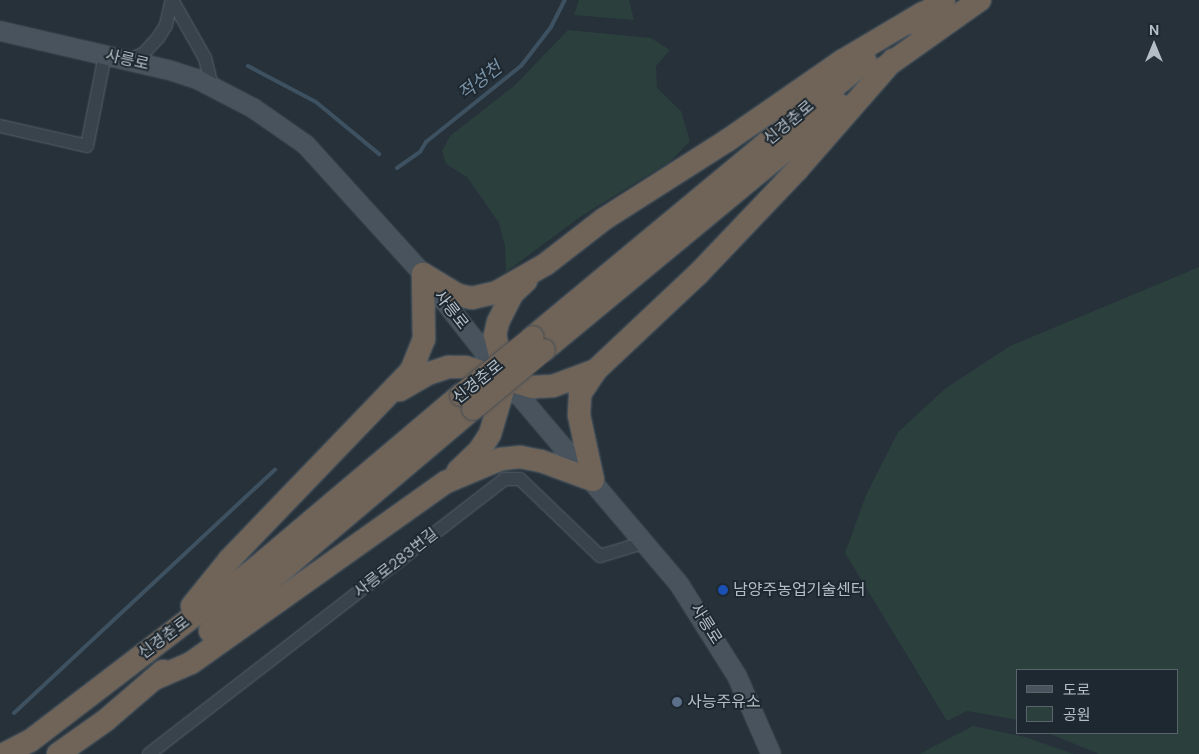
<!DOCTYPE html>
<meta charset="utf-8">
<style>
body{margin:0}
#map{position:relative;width:1199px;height:754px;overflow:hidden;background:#26313a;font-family:"DM Sans","Noto Sans KR",sans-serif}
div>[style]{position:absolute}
.green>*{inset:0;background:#2b3f3d}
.stream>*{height:4px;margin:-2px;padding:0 2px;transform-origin:2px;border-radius:2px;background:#3d5161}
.roads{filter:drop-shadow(0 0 1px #576169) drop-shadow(0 0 1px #576169)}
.street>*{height:12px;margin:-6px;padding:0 6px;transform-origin:6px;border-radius:6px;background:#39434b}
.secondary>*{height:18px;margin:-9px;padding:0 9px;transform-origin:9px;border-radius:9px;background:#48535d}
.highway>*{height:22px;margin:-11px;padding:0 11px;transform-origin:11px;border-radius:11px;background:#706357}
.bridges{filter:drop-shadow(0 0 1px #444e56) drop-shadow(0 0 1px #444e56)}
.highway-bridge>*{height:22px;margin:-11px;padding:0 11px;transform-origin:11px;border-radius:11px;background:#706357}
.dots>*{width:14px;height:14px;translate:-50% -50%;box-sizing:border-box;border:2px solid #1e2830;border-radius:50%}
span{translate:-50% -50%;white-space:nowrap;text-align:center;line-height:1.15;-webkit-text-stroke:4px #1e2830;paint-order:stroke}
.street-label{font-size:16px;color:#b5bec6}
.poi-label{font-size:16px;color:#b5bec6}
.left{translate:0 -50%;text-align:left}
.water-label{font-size:18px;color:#7992a6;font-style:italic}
.legend{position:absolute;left:1016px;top:669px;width:162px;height:65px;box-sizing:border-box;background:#1e2830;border:1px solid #5a646c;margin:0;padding:6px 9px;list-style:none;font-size:15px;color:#b5bec6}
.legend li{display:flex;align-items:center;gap:10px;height:25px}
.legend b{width:25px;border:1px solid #5a646c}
.north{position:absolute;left:1129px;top:20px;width:50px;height:50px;-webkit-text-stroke:4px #1e2830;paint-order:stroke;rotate:0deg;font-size:14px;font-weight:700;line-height:20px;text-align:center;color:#b5bec6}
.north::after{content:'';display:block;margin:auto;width:18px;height:22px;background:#b5bec6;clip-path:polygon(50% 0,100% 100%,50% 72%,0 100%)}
</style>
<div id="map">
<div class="green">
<div style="clip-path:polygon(579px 0,629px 0,634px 20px,574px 15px)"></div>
<div style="clip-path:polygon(568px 30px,651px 38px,670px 50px,656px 66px,657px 88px,681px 111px,690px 141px,671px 161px,580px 217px,506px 272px,505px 246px,499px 223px,467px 177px,446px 164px,442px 151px,450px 136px,515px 85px)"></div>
<div style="clip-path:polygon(1199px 267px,1199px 754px,1099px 754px,1048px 733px,1178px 733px,1178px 670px,1018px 670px,1018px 720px,967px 711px,947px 721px,845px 553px,866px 495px,898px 432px,946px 388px,1010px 346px)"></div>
<div style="clip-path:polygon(973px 726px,1025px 737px,1074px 754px,919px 754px)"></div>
</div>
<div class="stream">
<div style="left:248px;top:66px;width:77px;rotate:27.9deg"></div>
<div style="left:316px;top:102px;width:82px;rotate:39.5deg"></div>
<div style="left:397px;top:168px;width:28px;rotate:-35deg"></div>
<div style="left:420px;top:152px;width:12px;rotate:-59deg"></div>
<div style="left:426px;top:142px;width:122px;rotate:-38.7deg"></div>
<div style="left:521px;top:66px;width:49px;rotate:-52.4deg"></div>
<div style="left:551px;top:27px;width:30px;rotate:-63deg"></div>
<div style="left:14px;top:713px;width:357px;rotate:-43deg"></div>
</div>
<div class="roads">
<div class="street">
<div style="left:172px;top:0;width:67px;rotate:60.4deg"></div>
<div style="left:205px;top:58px;width:29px;rotate:76deg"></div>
<div style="left:128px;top:60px;width:16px;rotate:-22deg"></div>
<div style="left:143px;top:54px;width:22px;rotate:-47deg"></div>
<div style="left:158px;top:38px;width:15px;rotate:-58deg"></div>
<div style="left:166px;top:25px;width:26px;rotate:-77deg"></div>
<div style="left:0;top:126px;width:89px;rotate:12.9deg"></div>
<div style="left:87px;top:146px;width:93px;rotate:-78.8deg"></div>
<div style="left:149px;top:754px;width:450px;rotate:-37.7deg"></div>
<div style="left:505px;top:479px;width:15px"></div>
<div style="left:520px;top:479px;width:111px;rotate:43.9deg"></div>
<div style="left:600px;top:556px;width:48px;rotate:-16.9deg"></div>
</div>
<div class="secondary">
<div style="left:0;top:31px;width:173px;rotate:13deg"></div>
<div style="left:169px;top:70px;width:29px;rotate:18deg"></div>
<div style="left:197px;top:79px;width:63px;rotate:27.4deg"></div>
<div style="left:253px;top:108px;width:65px;rotate:34.9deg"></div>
<div style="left:306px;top:145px;width:174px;rotate:47.8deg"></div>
<div style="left:423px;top:274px;width:135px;rotate:51.9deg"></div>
<div style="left:506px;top:380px;width:267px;rotate:49.7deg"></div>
<div style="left:679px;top:584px;width:109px;rotate:57.8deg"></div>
<div style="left:737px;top:676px;width:85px;rotate:66.4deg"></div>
</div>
<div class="highway">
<div style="left:911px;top:23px;width:40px;rotate:-34.9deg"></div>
<div style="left:881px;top:70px;width:121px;rotate:-35.3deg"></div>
<div style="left:423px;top:274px;width:41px;rotate:31deg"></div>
<div style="left:458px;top:295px;width:14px;rotate:12deg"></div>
<div style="left:472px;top:298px;width:26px;rotate:-13deg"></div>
<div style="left:497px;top:292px;width:56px;rotate:-29.7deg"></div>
<div style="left:546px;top:264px;width:73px;rotate:-37.8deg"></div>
<div style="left:604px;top:219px;width:147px;rotate:-32.5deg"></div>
<div style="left:728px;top:140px;width:139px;rotate:-34.7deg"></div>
<div style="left:842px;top:61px;width:94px;rotate:-30.7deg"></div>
<div style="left:533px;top:337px;width:432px;rotate:-39.7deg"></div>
<div style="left:544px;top:350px;width:384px;rotate:-39.6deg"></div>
<div style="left:400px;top:390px;width:34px;rotate:-30deg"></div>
<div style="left:430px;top:373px;width:20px;rotate:-18deg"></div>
<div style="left:449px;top:367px;width:16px"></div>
<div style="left:465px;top:367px;width:70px;rotate:16.6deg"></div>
<div style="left:532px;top:387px;width:21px;rotate:-3deg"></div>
<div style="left:553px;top:386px;width:46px;rotate:-20.4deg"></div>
<div style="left:458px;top:471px;width:29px;rotate:-44deg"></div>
<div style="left:479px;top:451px;width:20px;rotate:-57deg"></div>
<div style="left:490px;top:434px;width:56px;rotate:-73.5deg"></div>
<div style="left:506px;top:380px;width:46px;rotate:-103.7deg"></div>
<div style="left:495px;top:335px;width:13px;rotate:-77deg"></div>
<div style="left:498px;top:322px;width:31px;rotate:-63deg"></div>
<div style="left:512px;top:294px;width:19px;rotate:-43deg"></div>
<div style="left:192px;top:606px;width:59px;rotate:-51.2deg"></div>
<div style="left:229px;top:560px;width:262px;rotate:-46.1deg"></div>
<div style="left:411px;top:371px;width:35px;rotate:-68deg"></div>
<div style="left:424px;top:339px;width:65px;rotate:-90.9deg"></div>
<div style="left:210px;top:631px;width:344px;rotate:-40.2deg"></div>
<div style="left:152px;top:680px;width:43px;rotate:-23.6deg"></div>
<div style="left:191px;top:663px;width:313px;rotate:-35.4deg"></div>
<div style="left:446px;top:482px;width:60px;rotate:-22.7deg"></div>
<div style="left:501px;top:459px;width:19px;rotate:-6deg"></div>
<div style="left:520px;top:457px;width:21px;rotate:11deg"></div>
<div style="left:541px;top:461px;width:55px;rotate:20.1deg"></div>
<div style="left:593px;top:480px;width:66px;rotate:-102.2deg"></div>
<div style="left:579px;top:415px;width:21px;rotate:-87deg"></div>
<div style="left:580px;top:394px;width:29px;rotate:-56deg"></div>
<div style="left:596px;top:370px;width:140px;rotate:-43.3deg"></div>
<div style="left:698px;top:274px;width:144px;rotate:-46.4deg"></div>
<div style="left:797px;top:170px;width:146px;rotate:-48.9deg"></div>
<div style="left:4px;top:754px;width:29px;rotate:-27deg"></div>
<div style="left:30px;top:741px;width:277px;rotate:-37.4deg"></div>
<div style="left:250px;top:573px;width:276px;rotate:-40.2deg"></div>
<div style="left:58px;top:754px;width:59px;rotate:-35.3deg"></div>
<div style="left:106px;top:720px;width:75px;rotate:-40.7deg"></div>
</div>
</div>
<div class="bridges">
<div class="highway-bridge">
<div style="left:461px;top:395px;width:92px;rotate:-38.9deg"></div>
<div style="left:473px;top:409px;width:92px;rotate:-39.7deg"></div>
</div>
</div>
<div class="dots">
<div style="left:723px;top:590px;background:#1a4fb4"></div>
<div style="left:677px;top:702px;background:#5c6f8a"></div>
</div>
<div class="street-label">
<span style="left:127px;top:60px;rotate:13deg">사릉로</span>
<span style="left:789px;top:123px;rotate:-40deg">신경춘로</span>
<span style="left:451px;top:310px;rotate:52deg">사릉로</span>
<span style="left:478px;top:382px;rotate:-39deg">신경춘로</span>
<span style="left:396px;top:563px;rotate:-38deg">사릉로283번길</span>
<span style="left:706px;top:624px;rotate:58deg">사릉로</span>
<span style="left:164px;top:638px;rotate:-37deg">신경춘로</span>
</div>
<div class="poi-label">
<span class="left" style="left:733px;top:590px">남양주농업기술센터</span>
<span class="left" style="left:687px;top:702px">사능주유소</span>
</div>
<div class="water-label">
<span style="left:480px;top:81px;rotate:-38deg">적성천</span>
</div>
<ul class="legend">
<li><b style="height:6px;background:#48535d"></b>도로</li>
<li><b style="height:14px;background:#2b3f3d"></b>공원</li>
</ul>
<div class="north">N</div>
</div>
